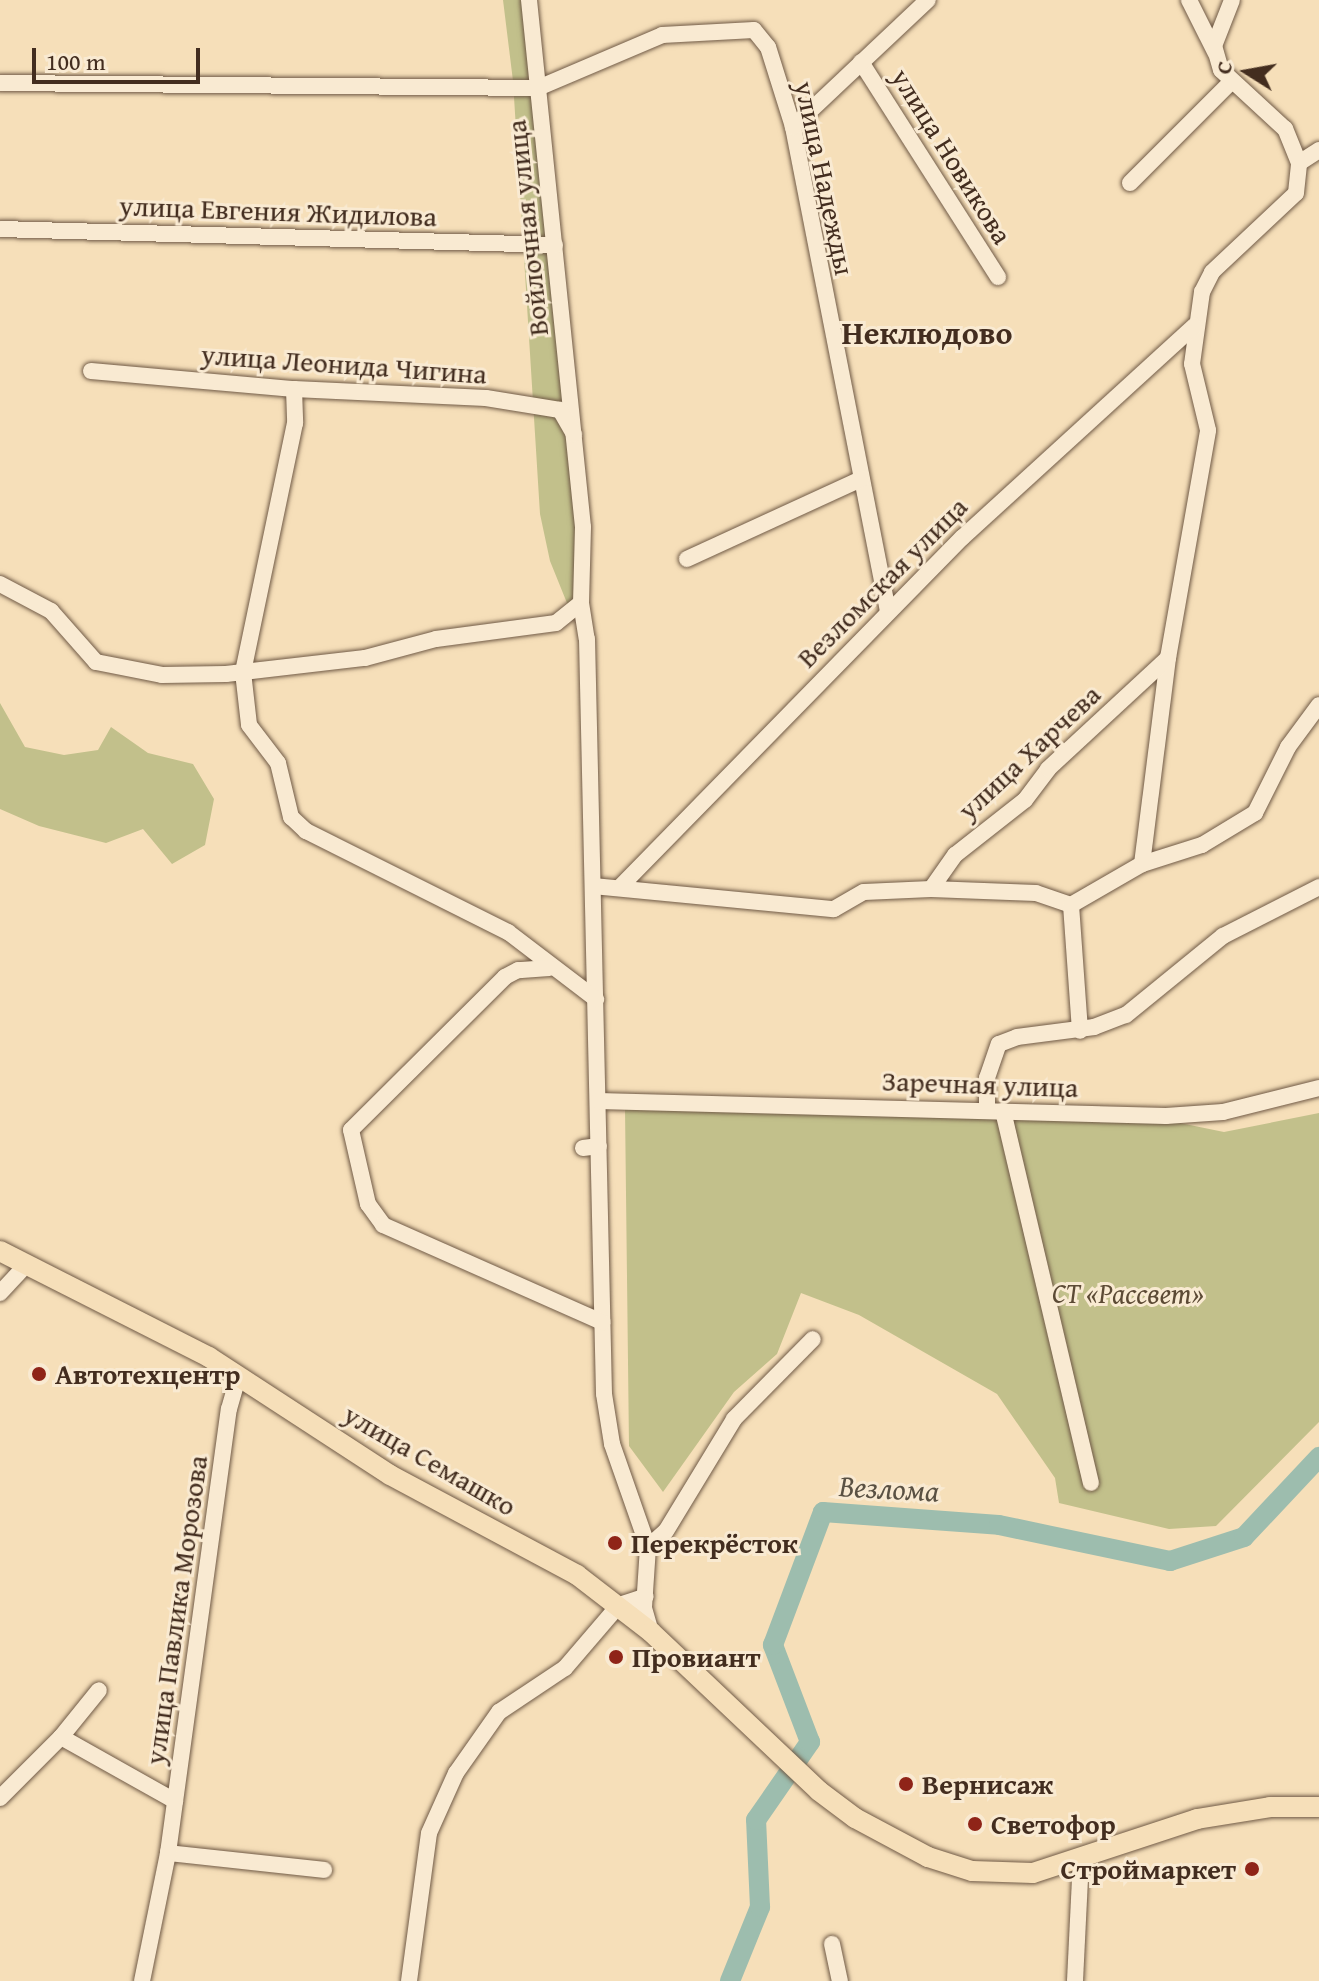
<!DOCTYPE html>
<meta charset="utf-8">
<style>
body{margin:0}
#map{position:relative;width:1319px;height:1981px;overflow:hidden;background:#f6dfb9;font-family:"Gentium Book Plus",serif}
div>[style]{position:absolute}
.green>*{inset:0;background:#c2c08b}
.river>*{height:20px;margin:-10px;padding:0 10px;transform-origin:10px;border-radius:10px;background:#9dbdae}
.roads{filter:drop-shadow(0 0 2px #705a46) drop-shadow(0 0 2px #705a46)}
.minor>*{height:16px;margin:-8px;padding:0 8px;transform-origin:8px;border-radius:8px;background:#f9ead2}
.major>*{height:20px;margin:-10px;padding:0 10px;transform-origin:10px;border-radius:10px;background:#f6dfb9}
.dots>*{width:22px;height:22px;translate:-50% -50%;box-sizing:border-box;border:4px solid #f9ead2;border-radius:50%}
span{translate:-50% -50%;white-space:nowrap;text-align:center;line-height:1.15;-webkit-text-stroke:6px #f9ead2;paint-order:stroke}
.street-label{font-size:28px;color:#432d1f}
.park-label{font-size:28px;color:#5c4a35;font-style:italic}
.poi-label{font-size:28px;color:#432d1f;font-weight:700}
.left{translate:0 -50%;text-align:left}
.right{translate:-100% -50%;text-align:right}
.water-label{font-size:30px;color:#5a5143;font-style:italic}
.quarter-label{font-size:32px;color:#432d1f;font-weight:700}
.north{position:absolute;left:1207px;top:32px;width:80px;height:80px;-webkit-text-stroke:6px #f9ead2;paint-order:stroke;rotate:281deg;font-size:22px;font-weight:700;line-height:32px;text-align:center;color:#432d1f}
.north::after{content:'';display:block;margin:auto;width:28px;height:36px;background:#432d1f;clip-path:polygon(50% 0,100% 100%,50% 72%,0 100%)}
.scale{position:absolute;left:32px;top:48px;width:168px;height:36px;box-sizing:border-box;border:4px solid #432d1f;border-top:0;padding-left:10px;font-size:24px;line-height:28px;white-space:nowrap;color:#432d1f;-webkit-text-stroke:6px #f9ead2;paint-order:stroke}
</style>
<div id="map">
<div class="green">
<div style="clip-path:polygon(503px 0,524px 0,579px 543px,581px 603px,569px 608px,550px 561px,540px 514px,513px 81px)"></div>
<div style="clip-path:polygon(0 703px,25px 747px,64px 755px,98px 750px,111px 727px,148px 753px,193px 764px,214px 799px,205px 845px,172px 864px,143px 829px,106px 843px,39px 826px,0 809px)"></div>
<div style="clip-path:polygon(625px 1109px,1175px 1122px,1224px 1132px,1319px 1113px,1319px 1422px,1216px 1526px,1169px 1529px,1059px 1503px,1055px 1478px,997px 1394px,859px 1315px,801px 1293px,777px 1354px,734px 1392px,663px 1492px,629px 1446px)"></div>
</div>
<div class="river">
<div style="left:730px;top:1981px;width:80px;rotate:-67.9deg"></div>
<div style="left:760px;top:1907px;width:87px;rotate:-92.6deg"></div>
<div style="left:756px;top:1820px;width:95px;rotate:-55.3deg"></div>
<div style="left:810px;top:1742px;width:104px;rotate:-110.9deg"></div>
<div style="left:773px;top:1645px;width:142px;rotate:-69.4deg"></div>
<div style="left:823px;top:1512px;width:176px;rotate:4.2deg"></div>
<div style="left:999px;top:1525px;width:175px;rotate:11.9deg"></div>
<div style="left:1170px;top:1561px;width:78px;rotate:-18deg"></div>
<div style="left:1244px;top:1537px;width:110px;rotate:-46.8deg"></div>
</div>
<div class="roads">
<div class="minor">
<div style="left:529px;top:0;width:530px;rotate:84.15deg"></div>
<div style="left:583px;top:527px;width:76px;rotate:91.5deg"></div>
<div style="left:581px;top:603px;width:36px;rotate:81deg"></div>
<div style="left:587px;top:639px;width:755px;rotate:88.71deg"></div>
<div style="left:604px;top:1394px;width:51px;rotate:80.9deg"></div>
<div style="left:612px;top:1444px;width:109px;rotate:70.7deg"></div>
<div style="left:648px;top:1547px;width:61px;rotate:93.8deg"></div>
<div style="left:644px;top:1608px;width:25px;rotate:74deg"></div>
<div style="left:1189px;top:0;width:58px;rotate:63.4deg"></div>
<div style="left:861px;top:62px;width:255px;rotate:57.5deg"></div>
<div style="left:0;top:83px;width:538px;rotate:0.53deg"></div>
<div style="left:538px;top:88px;width:135px;rotate:-23.1deg"></div>
<div style="left:662px;top:35px;width:92px;rotate:-3.1deg"></div>
<div style="left:754px;top:30px;width:22px;rotate:51deg"></div>
<div style="left:768px;top:47px;width:84px;rotate:72.6deg"></div>
<div style="left:793px;top:127px;width:493px;rotate:78.9deg"></div>
<div style="left:793px;top:127px;width:185px;rotate:-43.3deg"></div>
<div style="left:1299px;top:163px;width:24px;rotate:-33deg"></div>
<div style="left:1130px;top:183px;width:144px;rotate:-45deg"></div>
<div style="left:0;top:229px;width:555px;rotate:1.65deg"></div>
<div style="left:91px;top:371px;width:204px;rotate:5.1deg"></div>
<div style="left:294px;top:389px;width:192px;rotate:2.7deg"></div>
<div style="left:486px;top:398px;width:75px;rotate:9.2deg"></div>
<div style="left:560px;top:410px;width:28px;rotate:60deg"></div>
<div style="left:294px;top:389px;width:34px;rotate:88deg"></div>
<div style="left:295px;top:423px;width:254px;rotate:101.8deg"></div>
<div style="left:243px;top:672px;width:53px;rotate:83.5deg"></div>
<div style="left:249px;top:725px;width:48px;rotate:52.7deg"></div>
<div style="left:278px;top:763px;width:56px;rotate:76.5deg"></div>
<div style="left:291px;top:817px;width:21px;rotate:43deg"></div>
<div style="left:306px;top:831px;width:226px;rotate:26.6deg"></div>
<div style="left:508px;top:932px;width:111px;rotate:37.3deg"></div>
<div style="left:687px;top:559px;width:192px;rotate:-24.7deg"></div>
<div style="left:0;top:584px;width:58px;rotate:27.9deg"></div>
<div style="left:51px;top:611px;width:68px;rotate:48.6deg"></div>
<div style="left:96px;top:662px;width:67px;rotate:11.1deg"></div>
<div style="left:162px;top:675px;width:64px;rotate:-0.9deg"></div>
<div style="left:226px;top:674px;width:140px;rotate:-6.6deg"></div>
<div style="left:365px;top:658px;width:73px;rotate:-15deg"></div>
<div style="left:436px;top:639px;width:121px;rotate:-7.6deg"></div>
<div style="left:556px;top:623px;width:32px;rotate:-39deg"></div>
<div style="left:1142px;top:864px;width:208px;rotate:-82.8deg"></div>
<div style="left:1168px;top:658px;width:231px;rotate:-80deg"></div>
<div style="left:1208px;top:430px;width:68px;rotate:-103.6deg"></div>
<div style="left:1192px;top:364px;width:73px;rotate:-82.1deg"></div>
<div style="left:1202px;top:292px;width:22px;rotate:-63deg"></div>
<div style="left:1212px;top:272px;width:115px;rotate:-43.2deg"></div>
<div style="left:1296px;top:193px;width:30px;rotate:-84deg"></div>
<div style="left:1299px;top:163px;width:37px;rotate:-112deg"></div>
<div style="left:1285px;top:129px;width:87px;rotate:-137.3deg"></div>
<div style="left:1221px;top:70px;width:25px;rotate:-106deg"></div>
<div style="left:1214px;top:46px;width:49px;rotate:-68.6deg"></div>
<div style="left:593px;top:886px;width:242px;rotate:5.5deg"></div>
<div style="left:834px;top:909px;width:34px;rotate:-30deg"></div>
<div style="left:864px;top:892px;width:67px;rotate:-2.6deg"></div>
<div style="left:931px;top:889px;width:105px;rotate:2.2deg"></div>
<div style="left:1036px;top:893px;width:37px;rotate:19deg"></div>
<div style="left:1071px;top:905px;width:126px;rotate:85.9deg"></div>
<div style="left:619px;top:888px;width:491px;rotate:-45.6deg"></div>
<div style="left:963px;top:537px;width:313px;rotate:-42.4deg"></div>
<div style="left:931px;top:889px;width:42px;rotate:-54.8deg"></div>
<div style="left:955px;top:855px;width:89px;rotate:-38.2deg"></div>
<div style="left:1025px;top:800px;width:39px;rotate:-53deg"></div>
<div style="left:1048px;top:769px;width:163px;rotate:-42.8deg"></div>
<div style="left:1071px;top:905px;width:82px;rotate:-30deg"></div>
<div style="left:1142px;top:864px;width:63px;rotate:-17.6deg"></div>
<div style="left:1202px;top:845px;width:62px;rotate:-31.1deg"></div>
<div style="left:1255px;top:813px;width:74px;rotate:-63.4deg"></div>
<div style="left:1288px;top:747px;width:52px;rotate:-53.6deg"></div>
<div style="left:549px;top:968px;width:31px;rotate:176deg"></div>
<div style="left:518px;top:970px;width:15px;rotate:152deg"></div>
<div style="left:505px;top:977px;width:217px;rotate:135.2deg"></div>
<div style="left:351px;top:1130px;width:76px;rotate:77.1deg"></div>
<div style="left:368px;top:1204px;width:26px;rotate:54deg"></div>
<div style="left:383px;top:1225px;width:240px;rotate:23.9deg"></div>
<div style="left:598px;top:1101px;width:568px;rotate:1.51deg"></div>
<div style="left:1166px;top:1116px;width:57px;rotate:-4deg"></div>
<div style="left:1223px;top:1112px;width:99px;rotate:-14deg"></div>
<div style="left:987px;top:1109px;width:31px;rotate:-90deg"></div>
<div style="left:987px;top:1078px;width:36px;rotate:-71deg"></div>
<div style="left:999px;top:1044px;width:19px;rotate:-21deg"></div>
<div style="left:1017px;top:1037px;width:78px;rotate:-7.4deg"></div>
<div style="left:1094px;top:1027px;width:34px;rotate:-21deg"></div>
<div style="left:1126px;top:1015px;width:125px;rotate:-39.2deg"></div>
<div style="left:1223px;top:936px;width:108px;rotate:-27deg"></div>
<div style="left:1003px;top:1111px;width:382px;rotate:76.7deg"></div>
<div style="left:583px;top:1148px;width:16px;rotate:-7deg"></div>
<div style="left:0;top:1293px;width:40px;rotate:-47deg"></div>
<div style="left:648px;top:1547px;width:24px;rotate:-42deg"></div>
<div style="left:666px;top:1531px;width:131px;rotate:-58.7deg"></div>
<div style="left:734px;top:1419px;width:112px;rotate:-45.4deg"></div>
<div style="left:61px;top:1737px;width:131px;rotate:29.3deg"></div>
<div style="left:0;top:1798px;width:86px;rotate:-45deg"></div>
<div style="left:61px;top:1737px;width:60px;rotate:-51deg"></div>
<div style="left:168px;top:1853px;width:157px;rotate:6.2deg"></div>
<div style="left:832px;top:1944px;width:38px;rotate:78deg"></div>
<div style="left:142px;top:1981px;width:131px;rotate:-78.5deg"></div>
<div style="left:168px;top:1853px;width:448px;rotate:-82.2deg"></div>
<div style="left:229px;top:1409px;width:35px;rotate:-74deg"></div>
<div style="left:409px;top:1981px;width:149px;rotate:-82.3deg"></div>
<div style="left:429px;top:1833px;width:66px;rotate:-65.8deg"></div>
<div style="left:456px;top:1773px;width:75px;rotate:-54.8deg"></div>
<div style="left:499px;top:1712px;width:79px;rotate:-33.7deg"></div>
<div style="left:565px;top:1668px;width:83px;rotate:-49.4deg"></div>
<div style="left:619px;top:1605px;width:28px;rotate:-18deg"></div>
<div style="left:1075px;top:1981px;width:121px;rotate:-87.2deg"></div>
</div>
<div class="major">
<div style="left:0;top:1251px;width:234px;rotate:26.9deg"></div>
<div style="left:209px;top:1357px;width:216px;rotate:33.1deg"></div>
<div style="left:390px;top:1475px;width:212px;rotate:28.1deg"></div>
<div style="left:577px;top:1575px;width:93px;rotate:37.6deg"></div>
<div style="left:651px;top:1632px;width:231px;rotate:43.4deg"></div>
<div style="left:819px;top:1791px;width:45px;rotate:36.9deg"></div>
<div style="left:855px;top:1818px;width:83px;rotate:28.1deg"></div>
<div style="left:928px;top:1857px;width:46px;rotate:17.7deg"></div>
<div style="left:972px;top:1871px;width:61px;rotate:1.9deg"></div>
<div style="left:1033px;top:1873px;width:173px;rotate:-18.2deg"></div>
<div style="left:1197px;top:1819px;width:74px;rotate:-9.3deg"></div>
<div style="left:1270px;top:1807px;width:49px"></div>
</div>
</div>
<div class="dots">
<div style="left:39px;top:1374px;background:#8f2418"></div>
<div style="left:615px;top:1543px;background:#8f2418"></div>
<div style="left:616px;top:1657px;background:#8f2418"></div>
<div style="left:906px;top:1784px;background:#8f2418"></div>
<div style="left:975px;top:1824px;background:#8f2418"></div>
<div style="left:1252px;top:1869px;background:#8f2418"></div>
</div>
<div class="street-label">
<span style="left:952px;top:156px;rotate:58deg">улица Новикова</span>
<span style="left:825px;top:178px;rotate:78deg">улица Надежды</span>
<span style="left:278px;top:211px;rotate:2deg">улица Евгения Жидилова</span>
<span style="left:527px;top:228px;rotate:-96deg">Войлочная улица</span>
<span style="left:344px;top:364px;rotate:4deg">улица Леонида Чигина</span>
<span style="left:882px;top:582px;rotate:-45deg">Везломская улица</span>
<span style="left:1029px;top:752px;rotate:-43deg">улица Харчева</span>
<span style="left:980px;top:1084px;rotate:2deg">Заречная улица</span>
<span style="left:430px;top:1460px;rotate:30deg">улица Семашко</span>
<span style="left:176px;top:1610px;rotate:-82deg">улица Павлика Морозова</span>
</div>
<div class="park-label">
<span style="left:1128px;top:1293px">СТ «Рассвет»</span>
</div>
<div class="poi-label">
<span class="left" style="left:55px;top:1374px">Автотехцентр</span>
<span class="left" style="left:631px;top:1543px">Перекрёсток</span>
<span class="left" style="left:632px;top:1657px">Провиант</span>
<span class="left" style="left:922px;top:1784px">Вернисаж</span>
<span class="left" style="left:991px;top:1824px">Светофор</span>
<span class="right" style="left:1236px;top:1869px">Строймаркет</span>
</div>
<div class="water-label">
<span style="left:889px;top:1488px;rotate:3deg">Везлома</span>
</div>
<div class="quarter-label">
<span style="left:927px;top:333px">Неклюдово</span>
</div>
<div class="north">С</div>
<div class="scale">100 m</div>
</div>
